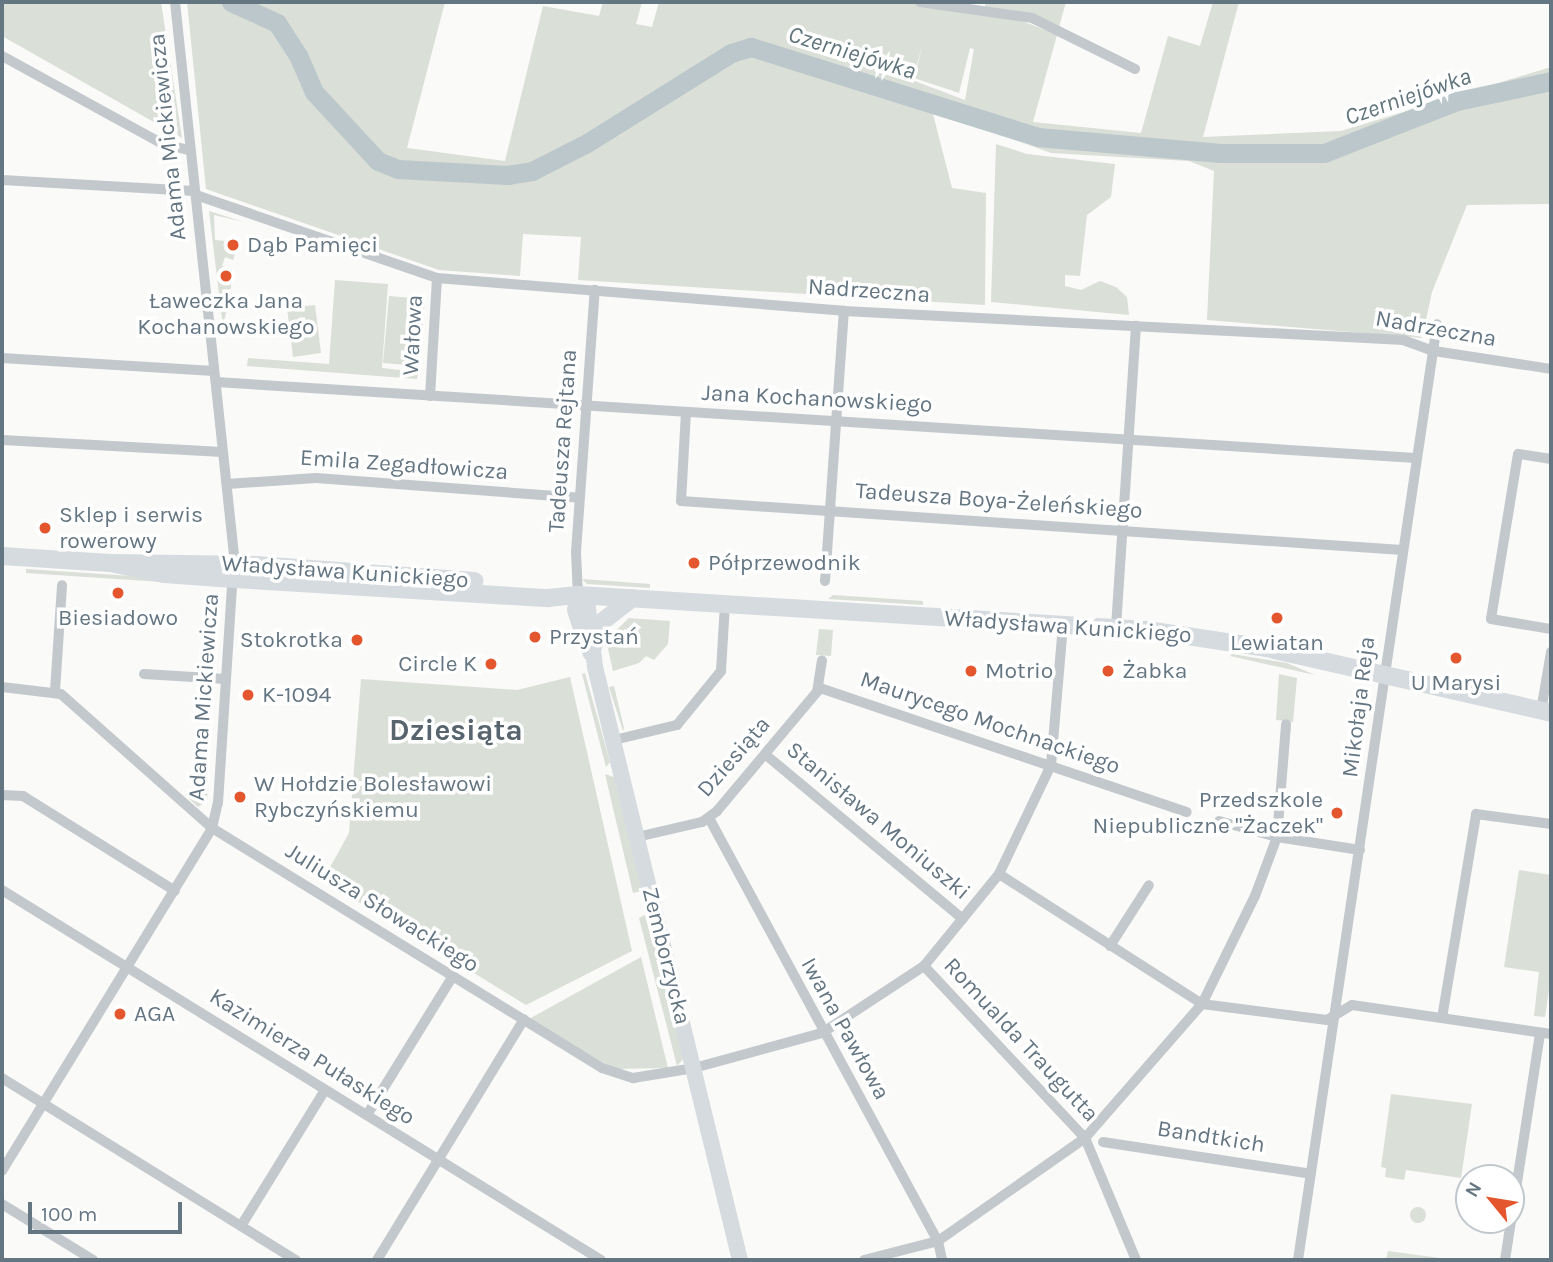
<!DOCTYPE html>
<meta charset="utf-8">
<style>
body{margin:0}
#map{position:relative;width:1553px;height:1262px;overflow:hidden;background:#fafaf8;font-family:Karla,sans-serif}
div>[style]{position:absolute}
.green>*{inset:0;background:#dadfd7}
.round{border-radius:50%}
.river>*{height:19px;margin:-9.5px;padding:0 9.5px;transform-origin:9.5px;border-radius:9.5px;background:#bbc7cb}
.street>*{height:10px;margin:-5px;padding:0 5px;transform-origin:5px;border-radius:5px;background:#c3c8cc}
.secondary>*{height:16px;margin:-8px;padding:0 8px;transform-origin:8px;border-radius:8px;background:#d6dbdf}
.primary>*{height:18px;margin:-9px;padding:0 9px;transform-origin:9px;border-radius:9px;background:#d6dbdf}
.dots>*{width:19px;height:19px;translate:-50% -50%;box-sizing:border-box;border:4px solid #fff;border-radius:50%}
span{translate:-50% -50%;white-space:nowrap;text-align:center;line-height:1.15;-webkit-text-stroke:7px #fff;paint-order:stroke}
.street-label{font-size:23px;color:#657683}
.poi-label{font-size:23px;color:#657683}
.left{translate:0 -50%;text-align:left}
.right{translate:-100% -50%;text-align:right}
.water-label{font-size:24px;color:#60757c;font-style:italic}
.district-label{font-size:30px;color:#57646e;font-weight:700}
.frame{position:absolute;inset:0;border:4px solid #657683;pointer-events:none}
.north{position:absolute;left:1455px;top:1164px;width:70px;height:70px;box-sizing:border-box;background:#fff;border:2px solid #c1c8cd;border-radius:50%;rotate:300deg;font-size:19px;font-weight:700;line-height:28px;text-align:center;color:#657683}
.north::after{content:'';display:block;margin:auto;width:24px;height:32px;background:#e4572e;clip-path:polygon(50% 0,100% 100%,50% 72%,0 100%)}
.scale{position:absolute;left:28px;top:1202px;width:154px;height:32px;box-sizing:border-box;border:4px solid #657683;border-top:0;padding-left:9px;font-size:21px;line-height:24px;white-space:nowrap;color:#657683;-webkit-text-stroke:5px #fff;paint-order:stroke}
</style>
<div id="map">
<div class="green">
<div style="clip-path:polygon(evenodd,2px 2px,445px 2px,407px 148px,505px 161px,543px 6px,599px 16px,603px 2px,642px 2px,636px 24px,652px 27px,659px 2px,903px 2px,1020px 20px,1057px 35px,1033px 122px,1141px 133px,1168px 36px,1200px 46px,1213px 2px,1239px 2px,1203px 137px,1341px 131px,1551px 67px,1551px 204px,1467px 205px,1432px 292px,1422px 338px,1207px 320px,1214px 171px,1189px 161px,1051px 153px,932px 110px,952px 188px,986px 193px,985px 305px,578px 280px,581px 237px,523px 234px,520px 276px,439px 270px,206px 189px,187px 2px,161px 2px,182px 138px,2px 36px,2px 2px,923px 44px,914px 78px,959px 93px,970px 48px,974px 49px,965px 100px,912px 80px,923px 44px)"></div>
<div style="clip-path:polygon(986px 2px,1066px 2px,1059px 27px,984px 9px)"></div>
<div style="clip-path:polygon(996px 144px,1027px 154px,1115px 164px,1111px 197px,1087px 215px,1080px 276px,1065px 275px,1065px 286px,1081px 290px,1100px 281px,1116px 287px,1127px 297px,1129px 315px,991px 302px)"></div>
<div style="clip-path:polygon(209px 211px,244px 222px,214px 215px,215px 240px,239px 242px,233px 260px,225px 257px,222px 266px,231px 269px,231px 288px,223px 327px)"></div>
<div style="clip-path:polygon(335px 280px,388px 284px,382px 368px,418px 372px,417px 379px,247px 366px,248px 358px,329px 364px)"></div>
<div style="clip-path:polygon(389px 296px,425px 299px,419px 366px,383px 363px)"></div>
<div style="clip-path:polygon(315px 305px,321px 353px,293px 357px,287px 308px)"></div>
<div style="clip-path:polygon(26px 569px,193px 580px,193px 584px,26px 573px)"></div>
<div style="clip-path:polygon(582px 579px,650px 584px,650px 588px,587px 584px)"></div>
<div style="clip-path:polygon(833px 595px,923px 601px,923px 605px,828px 599px)"></div>
<div style="clip-path:polygon(629px 618px,670px 621px,668px 644px,654px 660px,646px 656px,639px 663px,613px 671px,606px 640px)"></div>
<div style="clip-path:polygon(819px 629px,833px 630px,831px 656px,816px 655px)"></div>
<div style="clip-path:polygon(1232px 654px,1287px 663px,1315px 675px,1230px 656px)"></div>
<div style="clip-path:polygon(585px 673px,610px 762px,606px 767px,582px 674px)"></div>
<div style="clip-path:polygon(1279px 674px,1297px 678px,1293px 722px,1276px 720px)"></div>
<div style="clip-path:polygon(570px 677px,632px 951px,526px 1005px,323px 880px,349px 833px,361px 679px,517px 690px)"></div>
<div style="clip-path:polygon(614px 686px,624px 728px,623px 731px,609px 687px)"></div>
<div style="clip-path:polygon(605px 774px,614px 777px,642px 891px,633px 893px)"></div>
<div style="clip-path:polygon(208px 782px,207px 801px,198px 807px,183px 793px)"></div>
<div style="clip-path:polygon(1519px 870px,1551px 875px,1551px 976px,1545px 1017px,1534px 1016px,1539px 972px,1504px 967px)"></div>
<div style="clip-path:polygon(647px 914px,683px 1059px,677px 1066px,639px 918px)"></div>
<div style="clip-path:polygon(641px 957px,668px 1068px,614px 1069px,529px 1019px)"></div>
<div style="clip-path:polygon(1391px 1094px,1472px 1104px,1461px 1178px,1406px 1170px,1404px 1180px,1385px 1177px,1386px 1168px,1381px 1167px)"></div>
<div class="round" style="left:1410px;top:1207px;width:16px;height:16px"></div>
<div style="clip-path:polygon(1388px 1251px,1447px 1259px,1446px 1260px,1386px 1260px)"></div>
</div>
<div class="river">
<div style="left:231px;top:2px;width:51px;rotate:24.5deg"></div>
<div style="left:277px;top:23px;width:38px;rotate:57deg"></div>
<div style="left:298px;top:55px;width:40px;rotate:66.6deg"></div>
<div style="left:314px;top:92px;width:94px;rotate:47.2deg"></div>
<div style="left:378px;top:161px;width:22px;rotate:22deg"></div>
<div style="left:398px;top:169px;width:109px;rotate:3.2deg"></div>
<div style="left:507px;top:175px;width:25px;rotate:-9deg"></div>
<div style="left:532px;top:171px;width:62px;rotate:-27deg"></div>
<div style="left:587px;top:143px;width:170px;rotate:-32deg"></div>
<div style="left:731px;top:53px;width:21px;rotate:-17deg"></div>
<div style="left:751px;top:47px;width:301px;rotate:17.4deg"></div>
<div style="left:1038px;top:137px;width:183px;rotate:5deg"></div>
<div style="left:1220px;top:153px;width:104px"></div>
<div style="left:1324px;top:153px;width:143px;rotate:-21.4deg"></div>
<div style="left:1457px;top:101px;width:96px;rotate:-12deg"></div>
</div>
<div class="street">
<div style="left:920px;top:2px;width:113px;rotate:8.1deg"></div>
<div style="left:1032px;top:18px;width:115px;rotate:26.3deg"></div>
<div style="left:2px;top:56px;width:183px;rotate:28.7deg"></div>
<div style="left:163px;top:144px;width:28px;rotate:13deg"></div>
<div style="left:2px;top:180px;width:193px;rotate:3.3deg"></div>
<div style="left:196px;top:195px;width:255px;rotate:19deg"></div>
<div style="left:437px;top:278px;width:408px;rotate:4.6deg"></div>
<div style="left:844px;top:311px;width:560px;rotate:2.97deg"></div>
<div style="left:1403px;top:340px;width:33px;rotate:20deg"></div>
<div style="left:1434px;top:351px;width:118px;rotate:8.7deg"></div>
<div style="left:2px;top:358px;width:212px;rotate:3.5deg"></div>
<div style="left:216px;top:382px;width:1202px;rotate:3.62deg"></div>
<div style="left:430px;top:396px;width:118px;rotate:-86.6deg"></div>
<div style="left:686px;top:412px;width:89px;rotate:93.2deg"></div>
<div style="left:681px;top:501px;width:723px;rotate:3.89deg"></div>
<div style="left:2px;top:440px;width:221px;rotate:3.1deg"></div>
<div style="left:1551px;top:459px;width:33px;rotate:-171deg"></div>
<div style="left:1518px;top:454px;width:167px;rotate:99.3deg"></div>
<div style="left:1491px;top:619px;width:61px;rotate:9.5deg"></div>
<div style="left:227px;top:484px;width:89px;rotate:-3.9deg"></div>
<div style="left:316px;top:478px;width:264px;rotate:4.3deg"></div>
<div style="left:825px;top:581px;width:271px;rotate:-86deg"></div>
<div style="left:578px;top:595px;width:43px;rotate:-92.7deg"></div>
<div style="left:576px;top:552px;width:263px;rotate:-85.9deg"></div>
<div style="left:1116px;top:627px;width:302px;rotate:-86.2deg"></div>
<div style="left:144px;top:674px;width:82px;rotate:3.5deg"></div>
<div style="left:2px;top:687px;width:59px;rotate:6.8deg"></div>
<div style="left:61px;top:694px;width:202px;rotate:41.6deg"></div>
<div style="left:212px;top:828px;width:458px;rotate:31.6deg"></div>
<div style="left:602px;top:1068px;width:33px;rotate:18deg"></div>
<div style="left:633px;top:1078px;width:62px;rotate:-9.3deg"></div>
<div style="left:694px;top:1068px;width:133px;rotate:-15.3deg"></div>
<div style="left:822px;top:1033px;width:122px;rotate:-33.3deg"></div>
<div style="left:924px;top:966px;width:119px;rotate:-50.8deg"></div>
<div style="left:999px;top:874px;width:121px;rotate:-64.5deg"></div>
<div style="left:1051px;top:765px;width:141px;rotate:-85.1deg"></div>
<div style="left:820px;top:688px;width:387px;rotate:18.7deg"></div>
<div style="left:55px;top:691px;width:106px;rotate:-86.2deg"></div>
<div style="left:1541px;top:711px;width:60px;rotate:-80.4deg"></div>
<div style="left:614px;top:740px;width:65px;rotate:-13.4deg"></div>
<div style="left:677px;top:725px;width:70px;rotate:-50.8deg"></div>
<div style="left:721px;top:671px;width:67px;rotate:-86.6deg"></div>
<div style="left:766px;top:755px;width:256px;rotate:39.8deg"></div>
<div style="left:2px;top:795px;width:21px;rotate:3deg"></div>
<div style="left:23px;top:796px;width:179px;rotate:32deg"></div>
<div style="left:709px;top:818px;width:481px;rotate:61.6deg"></div>
<div style="left:938px;top:1241px;width:19px;rotate:78deg"></div>
<div style="left:1219px;top:821px;width:60px;rotate:15.4deg"></div>
<div style="left:1277px;top:837px;width:84px;rotate:8.9deg"></div>
<div style="left:637px;top:837px;width:67px;rotate:-13deg"></div>
<div style="left:702px;top:822px;width:19px;rotate:-36deg"></div>
<div style="left:717px;top:811px;width:155px;rotate:-50deg"></div>
<div style="left:817px;top:692px;width:32px;rotate:-81deg"></div>
<div style="left:999px;top:874px;width:241px;rotate:32.6deg"></div>
<div style="left:1202px;top:1004px;width:126px;rotate:7.3deg"></div>
<div style="left:1327px;top:1020px;width:29px;rotate:-31deg"></div>
<div style="left:1352px;top:1005px;width:201px;rotate:8.3deg"></div>
<div style="left:2px;top:890px;width:704px;rotate:31.7deg"></div>
<div style="left:1110px;top:946px;width:72px;rotate:-57.4deg"></div>
<div style="left:924px;top:966px;width:236px;rotate:46.9deg"></div>
<div style="left:1085px;top:1138px;width:132px;rotate:67.3deg"></div>
<div style="left:1442px;top:1018px;width:207px;rotate:-80.5deg"></div>
<div style="left:1476px;top:814px;width:76px;rotate:7.6deg"></div>
<div style="left:2px;top:1078px;width:346px;rotate:31.8deg"></div>
<div style="left:367px;top:1115px;width:163px;rotate:-58.3deg"></div>
<div style="left:1103px;top:1142px;width:210px;rotate:8.7deg"></div>
<div style="left:2px;top:1171px;width:402px;rotate:-58.5deg"></div>
<div style="left:212px;top:828px;width:26px;rotate:-77deg"></div>
<div style="left:218px;top:803px;width:249px;rotate:-86.3deg"></div>
<div style="left:234px;top:555px;width:556px;rotate:-96.09deg"></div>
<div style="left:2px;top:1204px;width:107px;rotate:31.6deg"></div>
<div style="left:241px;top:1226px;width:160px;rotate:-58.3deg"></div>
<div style="left:377px;top:1260px;width:282px;rotate:-58.6deg"></div>
<div style="left:864px;top:1260px;width:76px;rotate:-14.4deg"></div>
<div style="left:938px;top:1241px;width:179px;rotate:-35deg"></div>
<div style="left:1085px;top:1138px;width:178px;rotate:-48.9deg"></div>
<div style="left:1202px;top:1004px;width:120px;rotate:-63.9deg"></div>
<div style="left:1255px;top:896px;width:63px;rotate:-69.6deg"></div>
<div style="left:1277px;top:837px;width:113px;rotate:-85.4deg"></div>
<div style="left:1298px;top:1260px;width:946px;rotate:-81.55deg"></div>
<div style="left:1505px;top:1260px;width:230px;rotate:-81.2deg"></div>
</div>
<div class="secondary">
<div style="left:578px;top:595px;width:16px;rotate:52deg"></div>
<div style="left:588px;top:608px;width:59px;rotate:83.2deg"></div>
<div style="left:595px;top:667px;width:610px;rotate:76.26deg"></div>
<div style="left:578px;top:595px;width:15px;rotate:101deg"></div>
<div style="left:575px;top:610px;width:32px;rotate:72deg"></div>
</div>
<div class="primary">
<div style="left:2px;top:556px;width:108px;rotate:3.7deg"></div>
<div style="left:110px;top:563px;width:147px;rotate:0.8deg"></div>
<div style="left:257px;top:565px;width:218px;rotate:4.2deg"></div>
<div style="left:110px;top:563px;width:55px;rotate:11.5deg"></div>
<div style="left:164px;top:574px;width:70px;rotate:4.1deg"></div>
<div style="left:234px;top:579px;width:315px;rotate:3.5deg"></div>
<div style="left:548px;top:598px;width:30px;rotate:-6deg"></div>
<div style="left:578px;top:595px;width:570px;rotate:3.52deg"></div>
<div style="left:1147px;top:630px;width:120px;rotate:8.6deg"></div>
<div style="left:1266px;top:648px;width:292px;rotate:12.8deg"></div>
<div style="left:591px;top:652px;width:33px;rotate:-69deg"></div>
<div style="left:603px;top:621px;width:37px;rotate:-38deg"></div>
</div>
<div class="dots">
<div style="left:233px;top:245px;background:#e4572e"></div>
<div style="left:226px;top:276px;background:#e4572e"></div>
<div style="left:45px;top:528px;background:#e4572e"></div>
<div style="left:694px;top:563px;background:#e4572e"></div>
<div style="left:118px;top:593px;background:#e4572e"></div>
<div style="left:1277px;top:618px;background:#e4572e"></div>
<div style="left:535px;top:637px;background:#e4572e"></div>
<div style="left:357px;top:640px;background:#e4572e"></div>
<div style="left:1456px;top:658px;background:#e4572e"></div>
<div style="left:491px;top:664px;background:#e4572e"></div>
<div style="left:971px;top:671px;background:#e4572e"></div>
<div style="left:1108px;top:671px;background:#e4572e"></div>
<div style="left:248px;top:695px;background:#e4572e"></div>
<div style="left:240px;top:797px;background:#e4572e"></div>
<div style="left:1337px;top:813px;background:#e4572e"></div>
<div style="left:120px;top:1014px;background:#e4572e"></div>
</div>
<div class="street-label">
<span style="left:168px;top:137px;rotate:-96deg">Adama Mickiewicza</span>
<span style="left:869px;top:291px;rotate:4deg">Nadrzeczna</span>
<span style="left:1436px;top:329px;rotate:10deg">Nadrzeczna</span>
<span style="left:413px;top:335px;rotate:-87deg">Wałowa</span>
<span style="left:817px;top:399px;rotate:3deg">Jana Kochanowskiego</span>
<span style="left:563px;top:441px;rotate:-86deg">Tadeusza Rejtana</span>
<span style="left:404px;top:465px;rotate:4deg">Emila Zegadłowicza</span>
<span style="left:999px;top:501px;rotate:4deg">Tadeusza Boya-Żeleńskiego</span>
<span style="left:345px;top:572px;rotate:4deg">Władysława Kunickiego</span>
<span style="left:1068px;top:627px;rotate:4deg">Władysława Kunickiego</span>
<span style="left:204px;top:697px;rotate:-86deg">Adama Mickiewicza</span>
<span style="left:1359px;top:707px;rotate:-83deg">Mikołaja Reja</span>
<span style="left:990px;top:723px;rotate:19deg">Maurycego Mochnackiego</span>
<span style="left:734px;top:757px;rotate:-49deg">Dziesiąta</span>
<span style="left:878px;top:821px;rotate:40deg">Stanisława Moniuszki</span>
<span style="left:382px;top:908px;rotate:32deg">Juliusza Słowackiego</span>
<span style="left:666px;top:956px;rotate:76deg">Zemborzycka</span>
<span style="left:845px;top:1029px;rotate:61deg">Iwana Pawłowa</span>
<span style="left:1021px;top:1040px;rotate:47deg">Romualda Traugutta</span>
<span style="left:312px;top:1057px;rotate:32deg">Kazimierza Pułaskiego</span>
<span style="left:1211px;top:1137px;rotate:9deg">Bandtkich</span>
</div>
<div class="poi-label">
<span class="left" style="left:247px;top:245px">Dąb Pamięci</span>
<span style="left:226px;top:314px">Ławeczka Jana<br>Kochanowskiego</span>
<span class="left" style="left:59px;top:528px">Sklep i serwis<br>rowerowy</span>
<span class="left" style="left:708px;top:563px">Półprzewodnik</span>
<span style="left:118px;top:618px">Biesiadowo</span>
<span class="left" style="left:549px;top:637px">Przystań</span>
<span class="right" style="left:343px;top:640px">Stokrotka</span>
<span style="left:1277px;top:643px">Lewiatan</span>
<span class="right" style="left:477px;top:664px">Circle K</span>
<span class="left" style="left:985px;top:671px">Motrio</span>
<span class="left" style="left:1122px;top:671px">Żabka</span>
<span style="left:1456px;top:683px">U Marysi</span>
<span class="left" style="left:262px;top:695px">K-1094</span>
<span class="left" style="left:254px;top:797px">W Hołdzie Bolesławowi<br>Rybczyńskiemu</span>
<span class="right" style="left:1323px;top:813px">Przedszkole<br>Niepubliczne "Żaczek"</span>
<span class="left" style="left:134px;top:1014px">AGA</span>
</div>
<div class="water-label">
<span style="left:852px;top:53px;rotate:17deg">Czerniejówka</span>
<span style="left:1408px;top:97px;rotate:-19deg">Czerniejówka</span>
</div>
<div class="district-label">
<span style="left:456px;top:730px">Dziesiąta</span>
</div>
<div class="frame"></div>
<div class="north">N</div>
<div class="scale">100 m</div>
</div>
